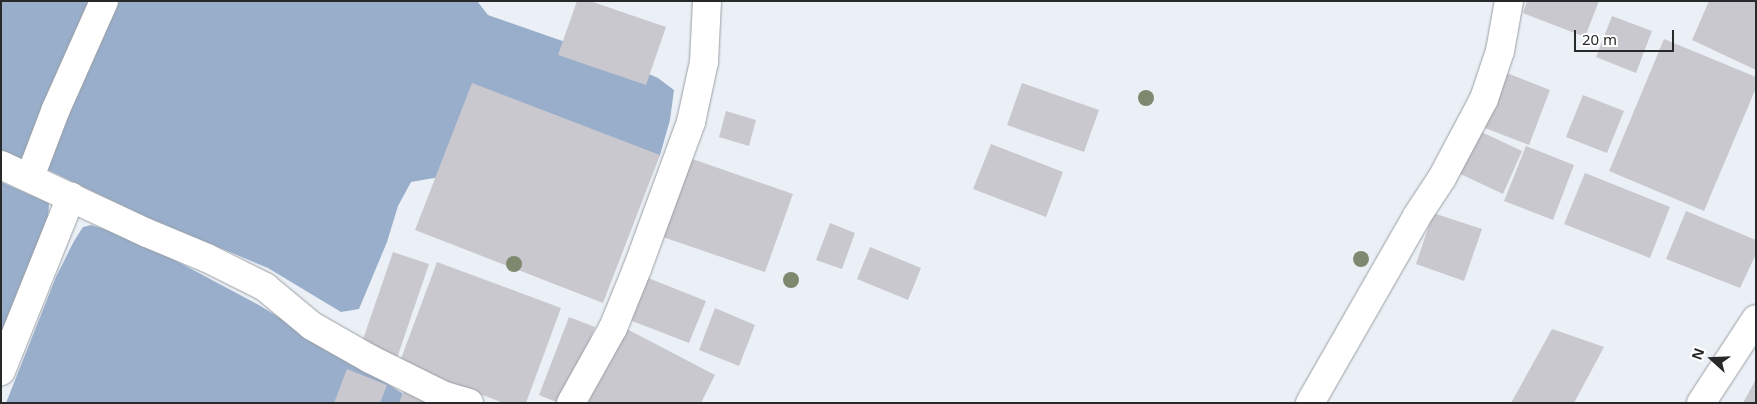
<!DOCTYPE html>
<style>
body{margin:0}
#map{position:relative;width:1757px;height:404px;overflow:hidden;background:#ebf0f6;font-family:"Noto Sans",sans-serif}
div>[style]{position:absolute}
.water>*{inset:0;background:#98aeca}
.building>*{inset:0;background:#c9c8cf}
.roads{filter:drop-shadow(0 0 1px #9a9fa4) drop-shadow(0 0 1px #9a9fa4)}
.minor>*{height:28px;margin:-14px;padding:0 14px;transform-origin:14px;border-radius:14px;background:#fff}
.trees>*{width:16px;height:16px;margin:-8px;border-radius:50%;background:#7e886f}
span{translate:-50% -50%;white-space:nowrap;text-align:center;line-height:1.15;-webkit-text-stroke:4.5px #fff;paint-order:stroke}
.frame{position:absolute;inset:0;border:2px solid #27292b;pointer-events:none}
.north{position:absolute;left:1687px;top:334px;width:50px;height:50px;-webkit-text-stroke:4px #fff;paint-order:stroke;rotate:290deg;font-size:14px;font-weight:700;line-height:20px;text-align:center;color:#27292b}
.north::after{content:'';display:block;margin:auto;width:18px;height:22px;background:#27292b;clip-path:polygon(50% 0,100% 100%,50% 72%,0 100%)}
.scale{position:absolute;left:1574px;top:30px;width:100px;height:22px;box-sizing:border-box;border:2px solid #27292b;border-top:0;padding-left:6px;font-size:15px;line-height:18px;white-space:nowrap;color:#27292b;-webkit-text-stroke:4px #fff;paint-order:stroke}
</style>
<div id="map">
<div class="water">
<div style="clip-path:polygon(1px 1px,97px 1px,23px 164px,1px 156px)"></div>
<div style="clip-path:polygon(119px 1px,477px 1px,488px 15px,617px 60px,658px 78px,674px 90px,670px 120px,660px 155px,649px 176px,473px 193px,434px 178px,411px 182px,398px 206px,387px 242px,359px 309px,341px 312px,268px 268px,146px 217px,44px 168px,104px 29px)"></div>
<div style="clip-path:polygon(1px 182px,49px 203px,48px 221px,1px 344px)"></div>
<div style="clip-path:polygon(91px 225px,114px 232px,152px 248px,257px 304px,368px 371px,417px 403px,6px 403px,56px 277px,74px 241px,83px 227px)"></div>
</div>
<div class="building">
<div style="clip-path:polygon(577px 1px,590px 1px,666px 27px,646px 85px,558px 55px)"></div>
<div style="clip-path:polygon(1527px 1px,1599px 1px,1585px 37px,1523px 13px)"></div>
<div style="clip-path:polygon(1709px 1px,1756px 1px,1756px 70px,1692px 40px)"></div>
<div style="clip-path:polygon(1612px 16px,1652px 31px,1636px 73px,1596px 57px)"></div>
<div style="clip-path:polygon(1664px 39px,1756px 77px,1756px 88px,1704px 211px,1609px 171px)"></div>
<div style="clip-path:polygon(1499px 70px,1550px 90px,1529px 145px,1477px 125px)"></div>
<div style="clip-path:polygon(472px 83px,660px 155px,603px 303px,415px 230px)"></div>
<div style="clip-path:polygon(1022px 83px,1099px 110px,1084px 152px,1007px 125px)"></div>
<div style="clip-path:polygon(1583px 95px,1624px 111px,1607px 153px,1566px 137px)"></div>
<div style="clip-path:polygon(726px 111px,756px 120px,749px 146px,719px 137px)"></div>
<div style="clip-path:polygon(1473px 128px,1522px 151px,1503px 194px,1454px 171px)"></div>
<div style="clip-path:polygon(991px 144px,1063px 172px,1046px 217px,973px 189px)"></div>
<div style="clip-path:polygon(1526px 146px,1574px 165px,1553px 220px,1504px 201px)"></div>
<div style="clip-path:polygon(684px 156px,793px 194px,765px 272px,657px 235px)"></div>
<div style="clip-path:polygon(1585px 173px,1670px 207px,1650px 258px,1564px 224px)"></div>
<div style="clip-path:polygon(1686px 211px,1756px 240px,1756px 254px,1740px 288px,1666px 259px)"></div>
<div style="clip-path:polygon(1433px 213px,1482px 229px,1464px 281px,1416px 264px)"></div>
<div style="clip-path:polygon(830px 223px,855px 233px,842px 269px,816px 260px)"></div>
<div style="clip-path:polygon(870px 247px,921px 268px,908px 300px,857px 279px)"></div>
<div style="clip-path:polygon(393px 252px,429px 264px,396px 361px,360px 348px)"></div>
<div style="clip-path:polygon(437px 262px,561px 308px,526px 403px,504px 403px,399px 364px)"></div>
<div style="clip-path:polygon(643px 276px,706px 301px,689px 343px,627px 319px)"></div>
<div style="clip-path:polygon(715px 308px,755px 325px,739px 366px,699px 350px)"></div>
<div style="clip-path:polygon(569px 317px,595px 327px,566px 403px,559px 403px,539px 395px)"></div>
<div style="clip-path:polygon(625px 328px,715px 375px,701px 403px,586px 403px)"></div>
<div style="clip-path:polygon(1552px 329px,1604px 347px,1574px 403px,1511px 403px)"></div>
<div style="clip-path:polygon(347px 369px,387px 385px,380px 403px,334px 403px)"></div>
<div style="clip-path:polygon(1756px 379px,1756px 403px,1743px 403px)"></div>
<div style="clip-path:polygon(404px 390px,434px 403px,399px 403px)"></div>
</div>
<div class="roads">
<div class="minor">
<div style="left:1px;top:165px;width:161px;rotate:25deg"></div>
<div style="left:147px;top:233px;width:65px;rotate:22.6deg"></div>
<div style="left:207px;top:258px;width:65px;rotate:26.6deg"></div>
<div style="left:265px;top:287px;width:61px;rotate:39.7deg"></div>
<div style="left:312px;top:326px;width:67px;rotate:29.6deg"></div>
<div style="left:370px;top:359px;width:84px;rotate:26.3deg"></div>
<div style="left:445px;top:396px;width:25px;rotate:16deg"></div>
<div style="left:30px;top:177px;width:73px;rotate:-69.1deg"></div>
<div style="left:56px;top:109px;width:118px;rotate:-66deg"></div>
<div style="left:1px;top:371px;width:188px;rotate:-68.1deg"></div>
<div style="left:571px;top:403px;width:86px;rotate:-60.8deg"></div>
<div style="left:613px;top:328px;width:64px;rotate:-67.9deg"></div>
<div style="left:637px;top:269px;width:157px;rotate:-69.8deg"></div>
<div style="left:691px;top:122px;width:61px;rotate:-77.8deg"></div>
<div style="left:704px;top:62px;width:61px;rotate:-87.2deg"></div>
<div style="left:1310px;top:403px;width:215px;rotate:-60.2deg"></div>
<div style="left:1417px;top:216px;width:45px;rotate:-56.7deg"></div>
<div style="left:1442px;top:178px;width:89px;rotate:-62deg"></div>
<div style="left:1484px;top:99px;width:51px;rotate:-71.6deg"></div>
<div style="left:1500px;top:51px;width:51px;rotate:-79.8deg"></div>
<div style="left:1701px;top:403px;width:100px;rotate:-56.8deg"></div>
</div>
</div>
<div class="trees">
<div style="left:1146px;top:98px"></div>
<div style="left:1361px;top:259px"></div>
<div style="left:514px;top:264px"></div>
<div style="left:791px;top:280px"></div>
</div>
<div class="frame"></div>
<div class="north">N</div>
<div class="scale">20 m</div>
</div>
